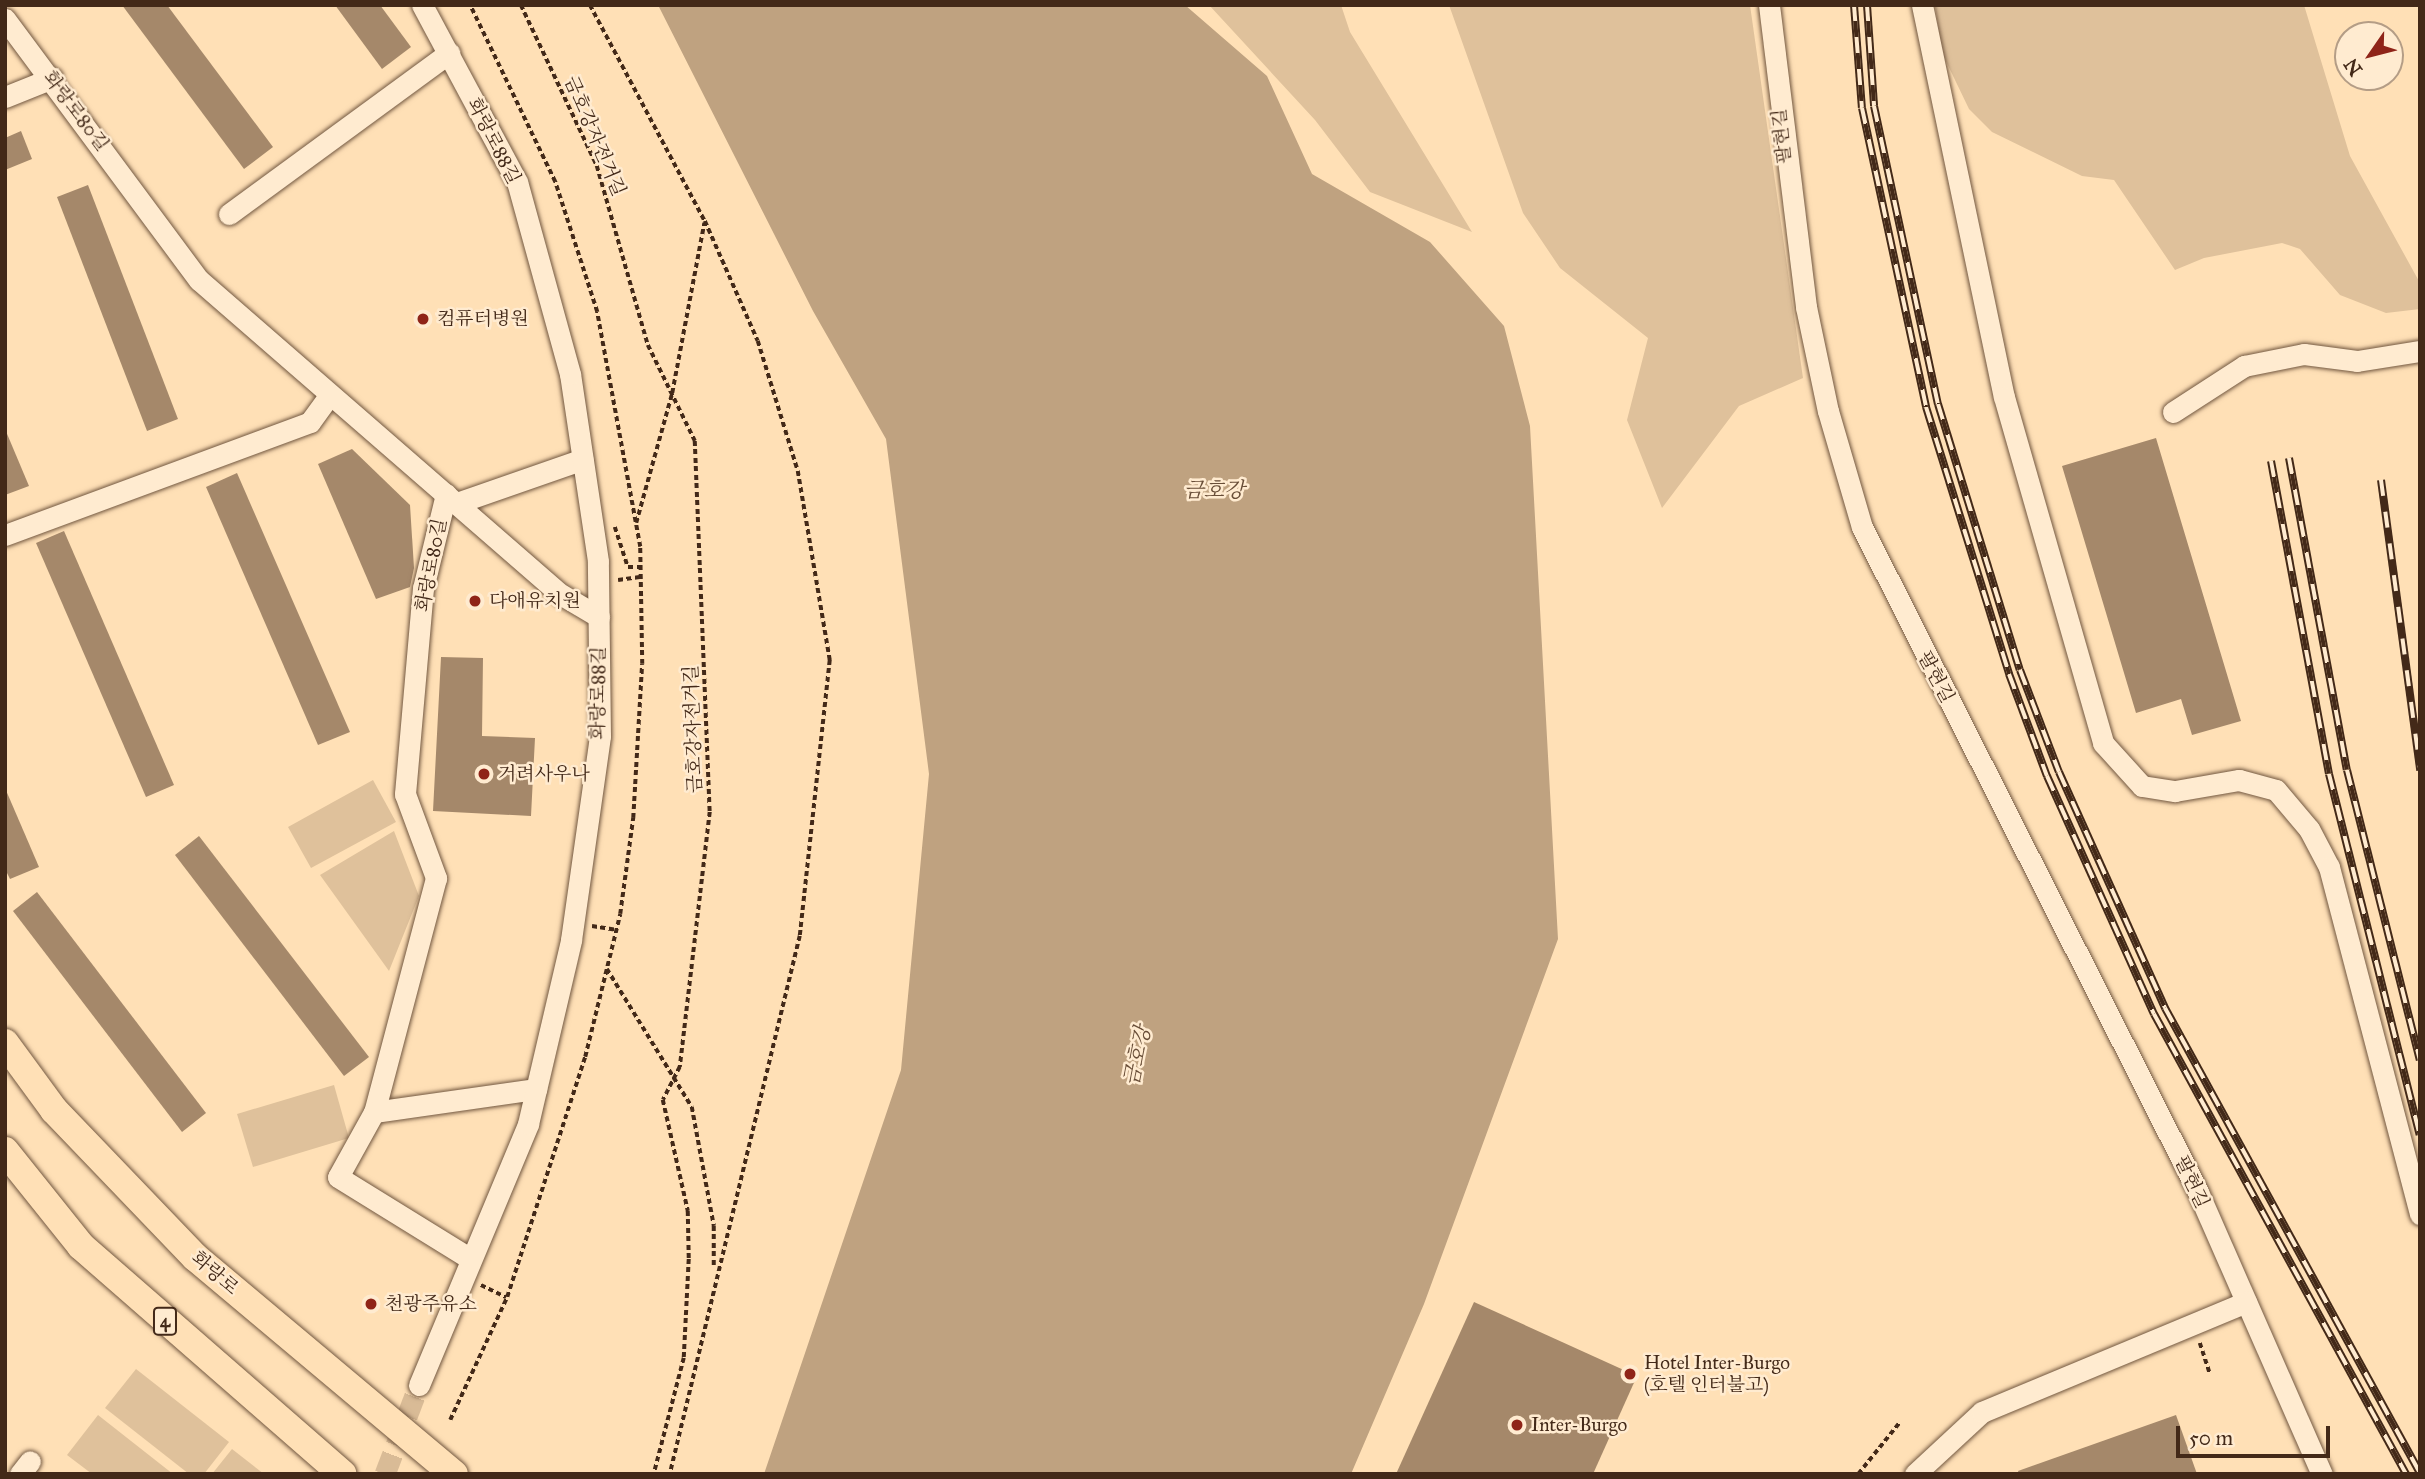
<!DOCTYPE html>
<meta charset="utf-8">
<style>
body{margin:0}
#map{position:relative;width:2425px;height:1479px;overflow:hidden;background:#ffe0b6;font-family:"IM FELL Great Primer","Noto Serif KR",serif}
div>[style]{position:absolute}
.green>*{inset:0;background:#dfc19b}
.water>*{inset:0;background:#bfa280}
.building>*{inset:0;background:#a5886a}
.minor-tunnel>*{height:21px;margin-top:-10.5px;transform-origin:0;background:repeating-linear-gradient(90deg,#d9bb96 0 21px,transparent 0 31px)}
.path>*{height:3.5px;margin-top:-1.75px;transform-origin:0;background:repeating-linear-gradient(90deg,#432918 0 5px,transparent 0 8.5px)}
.roads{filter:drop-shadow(0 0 2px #725740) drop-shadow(0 0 2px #725740)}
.minor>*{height:21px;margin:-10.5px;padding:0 10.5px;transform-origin:10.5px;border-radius:10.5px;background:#ffebd0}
.major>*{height:28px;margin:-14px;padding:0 14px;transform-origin:14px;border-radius:14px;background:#ffe0b6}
.rail>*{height:8px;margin-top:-4px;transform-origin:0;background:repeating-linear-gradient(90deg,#ffebd0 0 16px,#432918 0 32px);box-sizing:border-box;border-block:2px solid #432918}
.dots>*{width:19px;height:19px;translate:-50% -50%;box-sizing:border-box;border:4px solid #ffebd0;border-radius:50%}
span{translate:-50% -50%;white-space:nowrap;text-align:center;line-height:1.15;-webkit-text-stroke:5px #ffebd0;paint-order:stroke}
.shield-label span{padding:2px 5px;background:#ffebd0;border:2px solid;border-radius:5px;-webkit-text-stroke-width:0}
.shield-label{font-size:18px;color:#432918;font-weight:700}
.street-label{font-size:19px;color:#432918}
.poi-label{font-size:19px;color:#432918}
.left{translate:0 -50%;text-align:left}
.water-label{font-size:21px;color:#684d37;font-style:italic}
.frame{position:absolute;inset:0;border:7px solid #432918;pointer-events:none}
.north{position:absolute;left:2334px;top:21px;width:70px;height:70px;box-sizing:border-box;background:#ffebd0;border:2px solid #b49d86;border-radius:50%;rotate:235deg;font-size:19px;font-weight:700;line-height:28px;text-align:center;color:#432918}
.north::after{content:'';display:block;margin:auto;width:24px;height:32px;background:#8f2418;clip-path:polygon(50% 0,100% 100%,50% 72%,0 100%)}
.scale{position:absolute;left:2176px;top:1426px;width:154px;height:32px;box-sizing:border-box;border:4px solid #432918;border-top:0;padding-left:9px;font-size:21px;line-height:24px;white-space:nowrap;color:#432918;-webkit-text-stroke:5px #ffebd0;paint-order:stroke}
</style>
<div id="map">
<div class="green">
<div style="clip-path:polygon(1209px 5px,1341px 5px,1350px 32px,1472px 232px,1370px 192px,1315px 120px)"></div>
<div style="clip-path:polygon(1449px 5px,1750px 5px,1803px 378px,1739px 406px,1662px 508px,1627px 420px,1648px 338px,1560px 268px,1523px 213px)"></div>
<div style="clip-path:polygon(1935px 5px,2304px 5px,2350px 156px,2420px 283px,2420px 309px,2386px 313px,2340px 295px,2300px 249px,2282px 243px,2204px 258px,2175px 270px,2114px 180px,2082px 176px,1992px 132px,1969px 109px,1942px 53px)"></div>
<div style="clip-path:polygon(373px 780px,396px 822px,311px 868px,288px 827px)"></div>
<div style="clip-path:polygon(394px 831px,419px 896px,389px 971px,320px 875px)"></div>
<div style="clip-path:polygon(334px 1085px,349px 1138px,253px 1167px,237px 1114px)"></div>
<div style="clip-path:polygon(136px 1369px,229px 1442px,204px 1474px,189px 1474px,105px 1408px)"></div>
<div style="clip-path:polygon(98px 1415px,173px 1474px,92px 1474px,67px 1455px)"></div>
<div style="clip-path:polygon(232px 1449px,264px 1474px,212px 1474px)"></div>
</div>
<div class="water">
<div style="clip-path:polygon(658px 5px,1185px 5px,1267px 76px,1312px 174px,1430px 242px,1504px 326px,1530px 426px,1558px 939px,1424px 1304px,1351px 1474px,764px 1474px,901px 1070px,929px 774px,886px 439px,813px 311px)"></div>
</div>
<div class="building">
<div style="clip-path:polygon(122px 5px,167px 5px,273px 147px,244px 169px)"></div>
<div style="clip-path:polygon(335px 5px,380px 5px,411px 47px,382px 69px)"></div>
<div style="clip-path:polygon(21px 131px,32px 159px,5px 170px,5px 138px)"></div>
<div style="clip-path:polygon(88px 185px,178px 419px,147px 431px,57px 197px)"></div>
<div style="clip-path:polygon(5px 429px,29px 486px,5px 495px)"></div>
<div style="clip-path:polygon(2156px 438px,2241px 721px,2192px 735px,2181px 699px,2136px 713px,2062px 466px)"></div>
<div style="clip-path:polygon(352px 449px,410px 505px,414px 568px,410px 587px,376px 599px,318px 464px)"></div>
<div style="clip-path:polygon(237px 473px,350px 732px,318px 745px,206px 487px)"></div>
<div style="clip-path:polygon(64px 531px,174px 785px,146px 797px,36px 543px)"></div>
<div style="clip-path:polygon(441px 657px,483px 658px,482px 736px,535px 738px,531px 816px,433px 811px)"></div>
<div style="clip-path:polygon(5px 788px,39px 867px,10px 879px,5px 869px)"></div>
<div style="clip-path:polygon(199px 836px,369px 1057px,344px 1076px,175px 855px)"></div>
<div style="clip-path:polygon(37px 892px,206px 1113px,182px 1132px,13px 911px)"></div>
<div style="clip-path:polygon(1474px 1302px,1637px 1376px,1593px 1474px,1396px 1474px)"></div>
<div style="clip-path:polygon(2176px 1415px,2197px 1474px,2019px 1474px,2018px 1471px)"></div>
</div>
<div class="minor-tunnel">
<div style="left:385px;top:1474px;width:95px;rotate:-69.1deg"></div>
</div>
<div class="path">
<div style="left:521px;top:5px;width:178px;rotate:64.7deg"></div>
<div style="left:597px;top:166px;width:186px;rotate:74.1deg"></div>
<div style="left:648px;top:345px;width:107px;rotate:63.9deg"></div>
<div style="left:695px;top:441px;width:371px;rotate:87.7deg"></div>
<div style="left:710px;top:812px;width:257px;rotate:96.7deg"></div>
<div style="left:680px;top:1067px;width:37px;rotate:117deg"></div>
<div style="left:663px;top:1100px;width:114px;rotate:77.3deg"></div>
<div style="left:688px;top:1211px;width:48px;rotate:88.8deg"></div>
<div style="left:689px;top:1259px;width:99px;rotate:92.9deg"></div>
<div style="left:684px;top:1358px;width:120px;rotate:104.5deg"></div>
<div style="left:590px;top:5px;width:245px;rotate:62deg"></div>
<div style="left:705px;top:221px;width:131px;rotate:66.2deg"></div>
<div style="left:758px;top:341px;width:136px;rotate:72.9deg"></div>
<div style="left:798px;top:471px;width:192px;rotate:80.4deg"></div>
<div style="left:830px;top:660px;width:278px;rotate:96.2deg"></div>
<div style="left:800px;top:936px;width:553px;rotate:103.58deg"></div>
<div style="left:636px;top:523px;width:135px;rotate:-74.5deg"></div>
<div style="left:672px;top:393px;width:173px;rotate:-79.3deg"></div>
<div style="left:615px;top:527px;width:42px;rotate:72deg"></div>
<div style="left:628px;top:567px;width:12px"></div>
<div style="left:618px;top:580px;width:22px;rotate:-8deg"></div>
<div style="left:592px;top:926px;width:24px;rotate:9deg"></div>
<div style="left:607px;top:969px;width:162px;rotate:58.4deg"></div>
<div style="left:692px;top:1107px;width:121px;rotate:79.5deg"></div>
<div style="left:714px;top:1226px;width:42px;rotate:90deg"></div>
<div style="left:481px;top:1285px;width:28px;rotate:26deg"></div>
<div style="left:2200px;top:1343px;width:33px;rotate:72deg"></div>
<div style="left:450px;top:1420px;width:136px;rotate:-65.1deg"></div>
<div style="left:507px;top:1297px;width:252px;rotate:-72deg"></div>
<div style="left:585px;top:1057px;width:147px;rotate:-76.2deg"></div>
<div style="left:620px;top:914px;width:97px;rotate:-82.3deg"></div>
<div style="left:633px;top:818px;width:154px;rotate:-86.7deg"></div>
<div style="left:642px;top:664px;width:117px;rotate:-91deg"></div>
<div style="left:640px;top:547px;width:239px;rotate:-100.4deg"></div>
<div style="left:597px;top:312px;width:137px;rotate:-107.9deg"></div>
<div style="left:555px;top:182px;width:196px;rotate:-115.7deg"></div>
<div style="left:1858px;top:1474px;width:67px;rotate:-51.1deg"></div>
</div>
<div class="roads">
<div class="minor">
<div style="left:1769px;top:5px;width:304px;rotate:83deg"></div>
<div style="left:1806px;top:307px;width:106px;rotate:78.1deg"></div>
<div style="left:1828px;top:411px;width:121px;rotate:73.7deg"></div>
<div style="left:1862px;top:527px;width:745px;rotate:63.19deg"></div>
<div style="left:2198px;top:1192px;width:308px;rotate:66.3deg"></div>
<div style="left:1922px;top:5px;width:400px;rotate:78.2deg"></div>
<div style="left:2004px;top:397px;width:360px;rotate:74deg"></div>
<div style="left:2103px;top:743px;width:58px;rotate:47.8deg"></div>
<div style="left:2142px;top:786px;width:33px;rotate:9deg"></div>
<div style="left:2175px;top:791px;width:65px;rotate:-9.8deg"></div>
<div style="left:2239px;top:780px;width:38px;rotate:15deg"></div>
<div style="left:2276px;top:790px;width:51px;rotate:49.8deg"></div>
<div style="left:2309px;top:829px;width:43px;rotate:62.2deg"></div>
<div style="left:2329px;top:867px;width:359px;rotate:75.3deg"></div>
<div style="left:5px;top:19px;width:325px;rotate:53.4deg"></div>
<div style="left:199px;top:280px;width:481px;rotate:41deg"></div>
<div style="left:562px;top:595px;width:43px;rotate:30.7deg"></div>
<div style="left:5px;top:97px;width:51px;rotate:-22deg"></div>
<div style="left:229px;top:214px;width:273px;rotate:-36.2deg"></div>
<div style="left:2173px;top:412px;width:85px;rotate:-32.9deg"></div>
<div style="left:2244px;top:366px;width:61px;rotate:-11.3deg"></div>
<div style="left:2304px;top:354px;width:53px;rotate:7.5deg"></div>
<div style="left:2357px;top:361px;width:64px;rotate:-9deg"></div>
<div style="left:446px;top:494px;width:97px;rotate:103.7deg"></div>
<div style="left:423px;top:588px;width:207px;rotate:95deg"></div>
<div style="left:405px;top:794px;width:90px;rotate:69.7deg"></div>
<div style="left:436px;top:878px;width:242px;rotate:104.8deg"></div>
<div style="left:374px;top:1112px;width:74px;rotate:119deg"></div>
<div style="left:338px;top:1177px;width:156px;rotate:31.7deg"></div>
<div style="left:457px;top:503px;width:133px;rotate:-19.2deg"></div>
<div style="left:5px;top:535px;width:325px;rotate:-20.3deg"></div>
<div style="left:310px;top:422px;width:32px;rotate:-54deg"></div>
<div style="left:374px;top:1112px;width:164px;rotate:-8.1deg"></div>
<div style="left:419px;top:1385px;width:283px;rotate:-67.3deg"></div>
<div style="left:528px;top:1124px;width:189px;rotate:-76.8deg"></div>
<div style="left:571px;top:940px;width:206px;rotate:-81.9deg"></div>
<div style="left:600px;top:736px;width:175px;rotate:-90.7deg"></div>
<div style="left:598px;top:561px;width:189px;rotate:-98.5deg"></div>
<div style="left:570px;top:374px;width:199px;rotate:-105.4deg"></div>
<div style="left:517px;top:182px;width:201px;rotate:-118.2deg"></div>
<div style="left:20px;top:1474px;width:16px;rotate:-52deg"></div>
<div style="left:1915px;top:1474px;width:91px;rotate:-42.8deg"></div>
<div style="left:1982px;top:1412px;width:286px;rotate:-22.6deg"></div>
</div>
<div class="major">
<div style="left:5px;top:1043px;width:83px;rotate:53.8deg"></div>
<div style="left:54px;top:1110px;width:204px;rotate:46.2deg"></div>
<div style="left:195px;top:1257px;width:338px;rotate:40deg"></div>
<div style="left:5px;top:1151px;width:122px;rotate:51.3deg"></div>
<div style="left:81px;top:1246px;width:347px;rotate:41.1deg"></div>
</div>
</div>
<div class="rail">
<div style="left:1854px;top:5px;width:103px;rotate:85.6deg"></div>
<div style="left:1862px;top:108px;width:306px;rotate:77.9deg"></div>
<div style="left:1926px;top:407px;width:280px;rotate:72.7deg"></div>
<div style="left:2009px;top:674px;width:109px;rotate:69.6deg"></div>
<div style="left:2047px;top:776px;width:261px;rotate:65.8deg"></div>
<div style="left:2154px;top:1014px;width:525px;rotate:61.28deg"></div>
<div style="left:1867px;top:5px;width:101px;rotate:86deg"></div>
<div style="left:1874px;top:106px;width:305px;rotate:77.9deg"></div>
<div style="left:1938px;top:404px;width:278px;rotate:72.9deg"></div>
<div style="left:2020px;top:670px;width:109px;rotate:69.1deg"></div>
<div style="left:2059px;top:772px;width:259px;rotate:65.8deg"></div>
<div style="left:2165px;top:1008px;width:530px;rotate:61.26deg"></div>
<div style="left:2289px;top:458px;width:317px;rotate:79.5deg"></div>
<div style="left:2347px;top:770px;width:299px;rotate:75.9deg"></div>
<div style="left:2271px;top:461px;width:318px;rotate:79.5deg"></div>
<div style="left:2329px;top:774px;width:372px;rotate:75.9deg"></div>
<div style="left:2381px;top:480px;width:293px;rotate:82.3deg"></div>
</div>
<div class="dots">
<div style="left:423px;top:319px;background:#8f2418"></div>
<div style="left:475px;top:601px;background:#8f2418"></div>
<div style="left:484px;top:774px;background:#8f2418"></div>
<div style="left:371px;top:1304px;background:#8f2418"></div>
<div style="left:1630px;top:1374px;background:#8f2418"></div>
<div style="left:1517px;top:1425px;background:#8f2418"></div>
</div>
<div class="shield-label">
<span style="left:165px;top:1321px">4</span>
</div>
<div class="street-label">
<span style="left:76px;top:111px;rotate:53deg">화랑로80길</span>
<span style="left:595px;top:136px;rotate:67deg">금호강자전거길</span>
<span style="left:1782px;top:136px;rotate:-96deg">팔현길</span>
<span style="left:494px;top:141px;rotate:63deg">화랑로88길</span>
<span style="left:431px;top:565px;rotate:-79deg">화랑로80길</span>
<span style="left:1936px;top:677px;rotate:62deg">팔현길</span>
<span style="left:598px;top:693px;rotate:-89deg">화랑로88길</span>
<span style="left:693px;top:729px;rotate:-92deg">금호강자전거길</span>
<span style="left:2192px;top:1182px;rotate:65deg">팔현길</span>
<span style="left:215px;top:1273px;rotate:41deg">화랑로</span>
</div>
<div class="poi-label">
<span class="left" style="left:437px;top:319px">컴퓨터병원</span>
<span class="left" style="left:489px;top:601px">다애유치원</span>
<span class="left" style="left:498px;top:774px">거려사우나</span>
<span class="left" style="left:385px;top:1304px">천광주유소</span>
<span class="left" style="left:1644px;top:1374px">Hotel Inter-Burgo<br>(호텔 인터불고)</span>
<span class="left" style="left:1531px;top:1425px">Inter-Burgo</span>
</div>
<div class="water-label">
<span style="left:1214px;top:490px">금호강</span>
<span style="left:1137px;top:1056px;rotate:-78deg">금호강</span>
</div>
<div class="frame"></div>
<div class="north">N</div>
<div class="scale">50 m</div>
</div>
